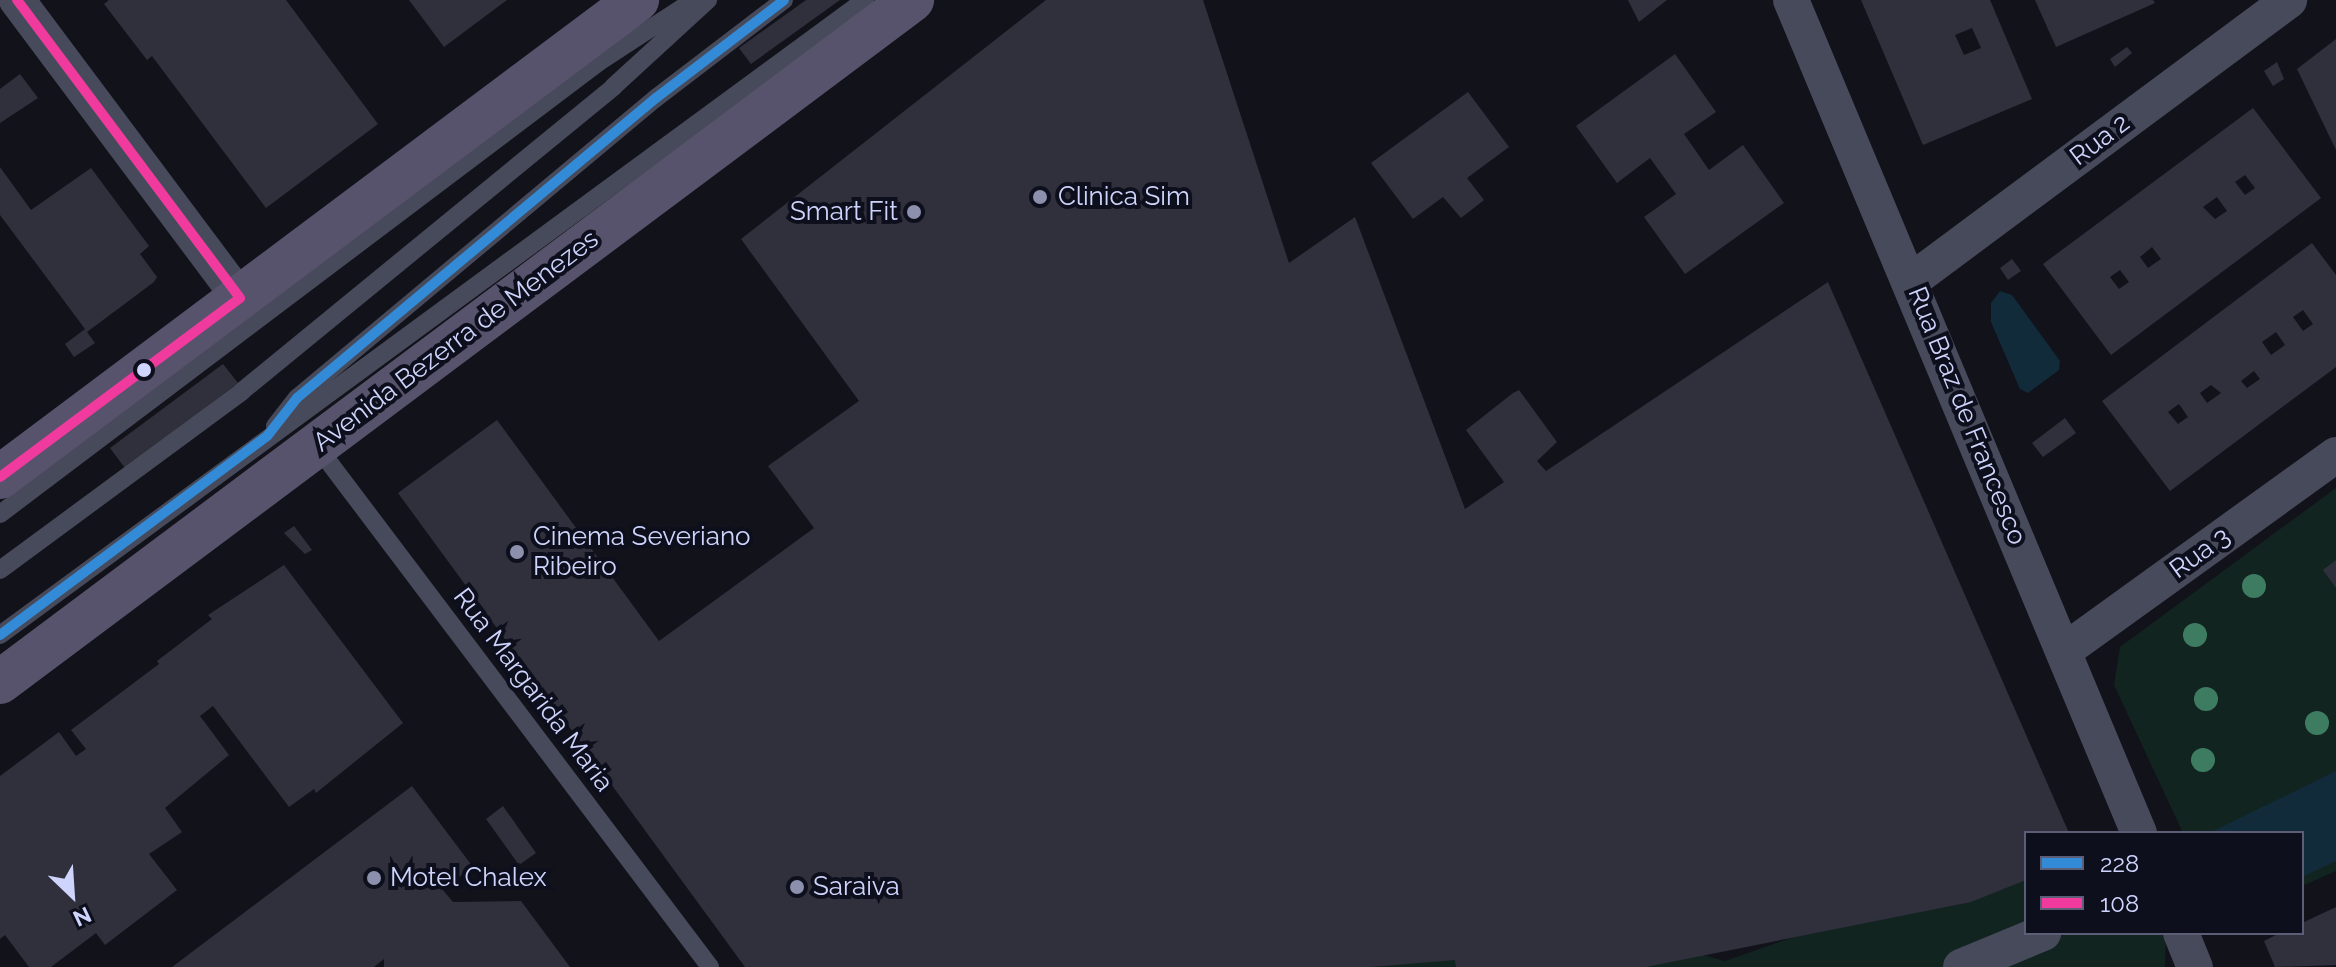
<!DOCTYPE html>
<style>
body{margin:0}
#map{position:relative;width:2336px;height:967px;overflow:hidden;background:#12121a;font-family:Raleway,sans-serif}
div>[style]{position:absolute}
.green>*{inset:0;background:#112420}
.water>*{inset:0;background:#112b3b}
.building>*{inset:0;background:#30303c}
.lane>*{height:18px;margin:-9px;padding:0 9px;transform-origin:9px;border-radius:9px;background:#474a5a}
.street>*{height:36px;margin:-18px;padding:0 18px;transform-origin:18px;border-radius:18px;background:#474a5a}
.primary>*{height:44px;margin:-22px;padding:0 22px;transform-origin:22px;border-radius:22px;background:#58536c}
.bus-1>*{height:10px;margin:-5px;padding:0 5px;transform-origin:5px;border-radius:5px;background:#338bd7}
.bus-2>*{height:10px;margin:-5px;padding:0 5px;transform-origin:5px;border-radius:5px;background:#f13a9d}
.trees>*{width:24px;height:24px;margin:-12px;border-radius:50%;background:#3e7c62}
.dots>*{width:22px;height:22px;translate:-50% -50%;box-sizing:border-box;border:4px solid #0e0f1d;border-radius:50%}
span{translate:-50% -50%;white-space:nowrap;text-align:center;line-height:1.15;-webkit-text-stroke:8px #0e0f1d;paint-order:stroke}
.street-label{font-size:26px;color:#ced4fb}
.poi-label{font-size:26px;color:#ced4fb}
.left{translate:0 -50%;text-align:left}
.right{translate:-100% -50%;text-align:right}
.legend{position:absolute;left:2024px;top:831px;width:280px;height:104px;box-sizing:border-box;background:#0e0f1d;border:2px solid #5b5e76;margin:0;padding:10px 14px;list-style:none;font-size:24px;color:#ced4fb}
.legend li{display:flex;align-items:center;gap:16px;height:40px}
.legend b{width:40px;border:2px solid #5b5e76}
.north{position:absolute;left:32px;top:855px;width:80px;height:80px;-webkit-text-stroke:6px #0e0f1d;paint-order:stroke;rotate:155deg;font-size:22px;font-weight:700;line-height:32px;text-align:center;color:#ced4fb}
.north::after{content:'';display:block;margin:auto;width:28px;height:36px;background:#ced4fb;clip-path:polygon(50% 0,100% 100%,50% 72%,0 100%)}
</style>
<div id="map">
<div class="green">
<div style="clip-path:polygon(2336px 488px,2336px 871px,2302px 886px,2302px 833px,2183px 833px,2114px 685px,2120px 647px)"></div>
<div style="clip-path:polygon(2026px 856px,2026px 933px,2166px 933px,2165px 967px,1357px 967px,1596px 926px,1725px 961px)"></div>
</div>
<div class="water">
<div style="clip-path:polygon(2000px 291px,2012px 295px,2060px 361px,2059px 370px,2028px 393px,2020px 389px,1991px 322px,1991px 303px)"></div>
<div style="clip-path:polygon(2336px 771px,2336px 861px,2302px 877px,2302px 833px,2209px 833px)"></div>
</div>
<div class="building">
<div style="clip-path:polygon(109px 0,286px 0,378px 124px,266px 208px,152px 56px,147px 60px,104px 4px)"></div>
<div style="clip-path:polygon(409px 0,507px 0,444px 47px)"></div>
<div style="clip-path:polygon(806px 0,840px 0,751px 64px,739px 48px)"></div>
<div style="clip-path:polygon(1046px 0,1203px 0,1289px 263px,1355px 217px,1465px 509px,1504px 482px,1466px 430px,1513px 393px,1519px 390px,1557px 442px,1537px 461px,1546px 471px,1828px 282px,2069px 833px,2026px 833px,2026px 880px,1971px 902px,1646px 967px,1456px 967px,1455px 960px,1371px 967px,745px 967px,398px 493px,497px 420px,659px 641px,814px 528px,768px 466px,859px 401px,741px 239px)"></div>
<div style="clip-path:polygon(1628px 0,1667px 0,1639px 22px)"></div>
<div style="clip-path:polygon(evenodd,1861px 0,1990px 0,2032px 99px,1923px 145px,1861px 0,1972px 28px,1981px 48px,1964px 55px,1955px 35px,1972px 28px)"></div>
<div style="clip-path:polygon(2035px 0,2153px 0,2155px 3px,2056px 47px)"></div>
<div style="clip-path:polygon(2336px 39px,2336px 150px,2297px 69px)"></div>
<div style="clip-path:polygon(2127px 47px,2132px 53px,2115px 67px,2110px 59px)"></div>
<div style="clip-path:polygon(1675px 54px,1716px 112px,1684px 134px,1709px 170px,1743px 145px,1784px 203px,1685px 274px,1644px 217px,1676px 194px,1650px 158px,1617px 183px,1576px 126px)"></div>
<div style="clip-path:polygon(2277px 62px,2284px 79px,2273px 86px,2264px 71px)"></div>
<div style="clip-path:polygon(20px 74px,38px 98px,0 123px,0 89px)"></div>
<div style="clip-path:polygon(1468px 92px,1509px 147px,1467px 178px,1484px 200px,1461px 218px,1443px 197px,1413px 219px,1371px 163px)"></div>
<div style="clip-path:polygon(evenodd,2253px 108px,2321px 198px,2111px 355px,2043px 264px,2253px 108px,2245px 175px,2255px 188px,2245px 195px,2235px 182px,2245px 175px,2253px 108px,2217px 197px,2227px 211px,2215px 219px,2203px 207px,2217px 197px,2253px 108px,2152px 247px,2161px 259px,2148px 268px,2140px 257px,2152px 247px,2253px 108px,2120px 270px,2129px 282px,2119px 289px,2110px 277px,2120px 270px)"></div>
<div style="clip-path:polygon(0 167px,31px 210px,91px 168px,149px 246px,140px 254px,157px 277px,154px 282px,87px 332px,95px 343px,74px 357px,65px 344px,85px 329px,0 215px)"></div>
<div style="clip-path:polygon(evenodd,2312px 243px,2336px 275px,2336px 367px,2170px 491px,2102px 401px,2312px 243px,2303px 310px,2313px 324px,2303px 331px,2293px 317px,2303px 310px,2312px 243px,2276px 332px,2285px 345px,2271px 355px,2262px 342px,2276px 332px,2312px 243px,2254px 371px,2260px 379px,2247px 388px,2241px 381px,2254px 371px,2312px 243px,2211px 385px,2221px 393px,2207px 403px,2200px 393px,2211px 385px,2312px 243px,2179px 404px,2188px 417px,2178px 424px,2168px 412px,2179px 404px)"></div>
<div style="clip-path:polygon(2012px 259px,2021px 271px,2008px 280px,2000px 268px)"></div>
<div style="clip-path:polygon(223px 364px,238px 383px,125px 468px,110px 448px)"></div>
<div style="clip-path:polygon(2065px 418px,2076px 433px,2043px 457px,2032px 443px)"></div>
<div style="clip-path:polygon(294px 526px,312px 550px,305px 554px,284px 533px)"></div>
<div style="clip-path:polygon(2336px 560px,2336px 588px,2323px 570px)"></div>
<div style="clip-path:polygon(284px 565px,403px 723px,316px 793px,314px 789px,289px 807px,213px 706px,200px 716px,229px 755px,165px 808px,182px 832px,149px 854px,177px 890px,105px 945px,96px 933px,51px 967px,29px 967px,5px 935px,0 939px,0 776px,59px 732px,76px 756px,86px 749px,71px 730px,159px 664px,157px 661px,212px 619px,208px 615px)"></div>
<div style="clip-path:polygon(412px 786px,473px 867px,442px 889px,453px 902px,521px 901px,570px 967px,384px 967px,384px 959px,374px 967px,172px 967px)"></div>
<div style="clip-path:polygon(503px 806px,536px 853px,519px 865px,486px 819px)"></div>
<div style="clip-path:polygon(2336px 907px,2336px 965px,2275px 967px,2264px 941px,2280px 933px,2302px 933px,2302px 923px)"></div>
</div>
<div class="lane">
<div style="left:275px;top:426px;width:36px;rotate:-52deg"></div>
<div style="left:297px;top:398px;width:468px;rotate:-39.9deg"></div>
<div style="left:656px;top:98px;width:161px;rotate:-37.4deg"></div>
<div style="left:316px;top:445px;width:654px;rotate:52.95deg"></div>
<div style="left:0;top:514px;width:750px;rotate:-37.04deg"></div>
<div style="left:599px;top:62px;width:113px;rotate:-33.1deg"></div>
<div style="left:0;top:570px;width:300px;rotate:-36.4deg"></div>
<div style="left:241px;top:392px;width:481px;rotate:-39.3deg"></div>
<div style="left:613px;top:87px;width:129px;rotate:-42.5deg"></div>
<div style="left:0;top:635px;width:1073px;rotate:-36.28deg"></div>
</div>
<div class="street">
<div style="left:17px;top:0;width:372px;rotate:53.2deg"></div>
<div style="left:1791px;top:0;width:903px;rotate:67.33deg"></div>
<div style="left:1911px;top:281px;width:471px;rotate:-36.6deg"></div>
<div style="left:2064px;top:651px;width:335px;rotate:-35.8deg"></div>
<div style="left:2181px;top:933px;width:37px;rotate:68deg"></div>
<div style="left:1961px;top:967px;width:89px;rotate:-22.5deg"></div>
</div>
<div class="primary">
<div style="left:0;top:477px;width:796px;rotate:-36.83deg"></div>
<div style="left:0;top:682px;width:1139px;rotate:-36.79deg"></div>
</div>
<div class="bus-1">
<div style="left:0;top:635px;width:334px;rotate:-36.7deg"></div>
<div style="left:268px;top:435px;width:47px;rotate:-51.9deg"></div>
<div style="left:297px;top:398px;width:468px;rotate:-39.9deg"></div>
<div style="left:656px;top:98px;width:161px;rotate:-37.4deg"></div>
</div>
<div class="bus-2">
<div style="left:0;top:477px;width:299px;rotate:-36.7deg"></div>
<div style="left:240px;top:298px;width:372px;rotate:-126.8deg"></div>
</div>
<div class="trees">
<div style="left:2254px;top:586px"></div>
<div style="left:2195px;top:635px"></div>
<div style="left:2206px;top:699px"></div>
<div style="left:2317px;top:723px"></div>
<div style="left:2203px;top:760px"></div>
</div>
<div class="dots">
<div style="left:1040px;top:197px;background:#8c90ac"></div>
<div style="left:914px;top:212px;background:#8c90ac"></div>
<div style="left:144px;top:370px;background:#ced4fb"></div>
<div style="left:517px;top:552px;background:#8c90ac"></div>
<div style="left:374px;top:878px;background:#8c90ac"></div>
<div style="left:797px;top:887px;background:#8c90ac"></div>
</div>
<div class="street-label">
<span style="left:2100px;top:140px;rotate:-37deg">Rua 2</span>
<span style="left:456px;top:341px;rotate:-37deg">Avenida Bezerra de Menezes</span>
<span style="left:1967px;top:416px;rotate:68deg">Rua Braz de Francesco</span>
<span style="left:2200px;top:553px;rotate:-36deg">Rua 3</span>
<span style="left:533px;top:690px;rotate:53deg">Rua Margarida Maria</span>
</div>
<div class="poi-label">
<span class="left" style="left:1058px;top:197px">Clinica Sim</span>
<span class="right" style="left:898px;top:212px">Smart Fit</span>
<span class="left" style="left:533px;top:552px">Cinema Severiano<br>Ribeiro</span>
<span class="left" style="left:390px;top:878px">Motel Chalex</span>
<span class="left" style="left:813px;top:887px">Saraiva</span>
</div>
<ul class="legend">
<li><b style="height:10px;background:#338bd7"></b>228</li>
<li><b style="height:10px;background:#f13a9d"></b>108</li>
</ul>
<div class="north">N</div>
</div>
